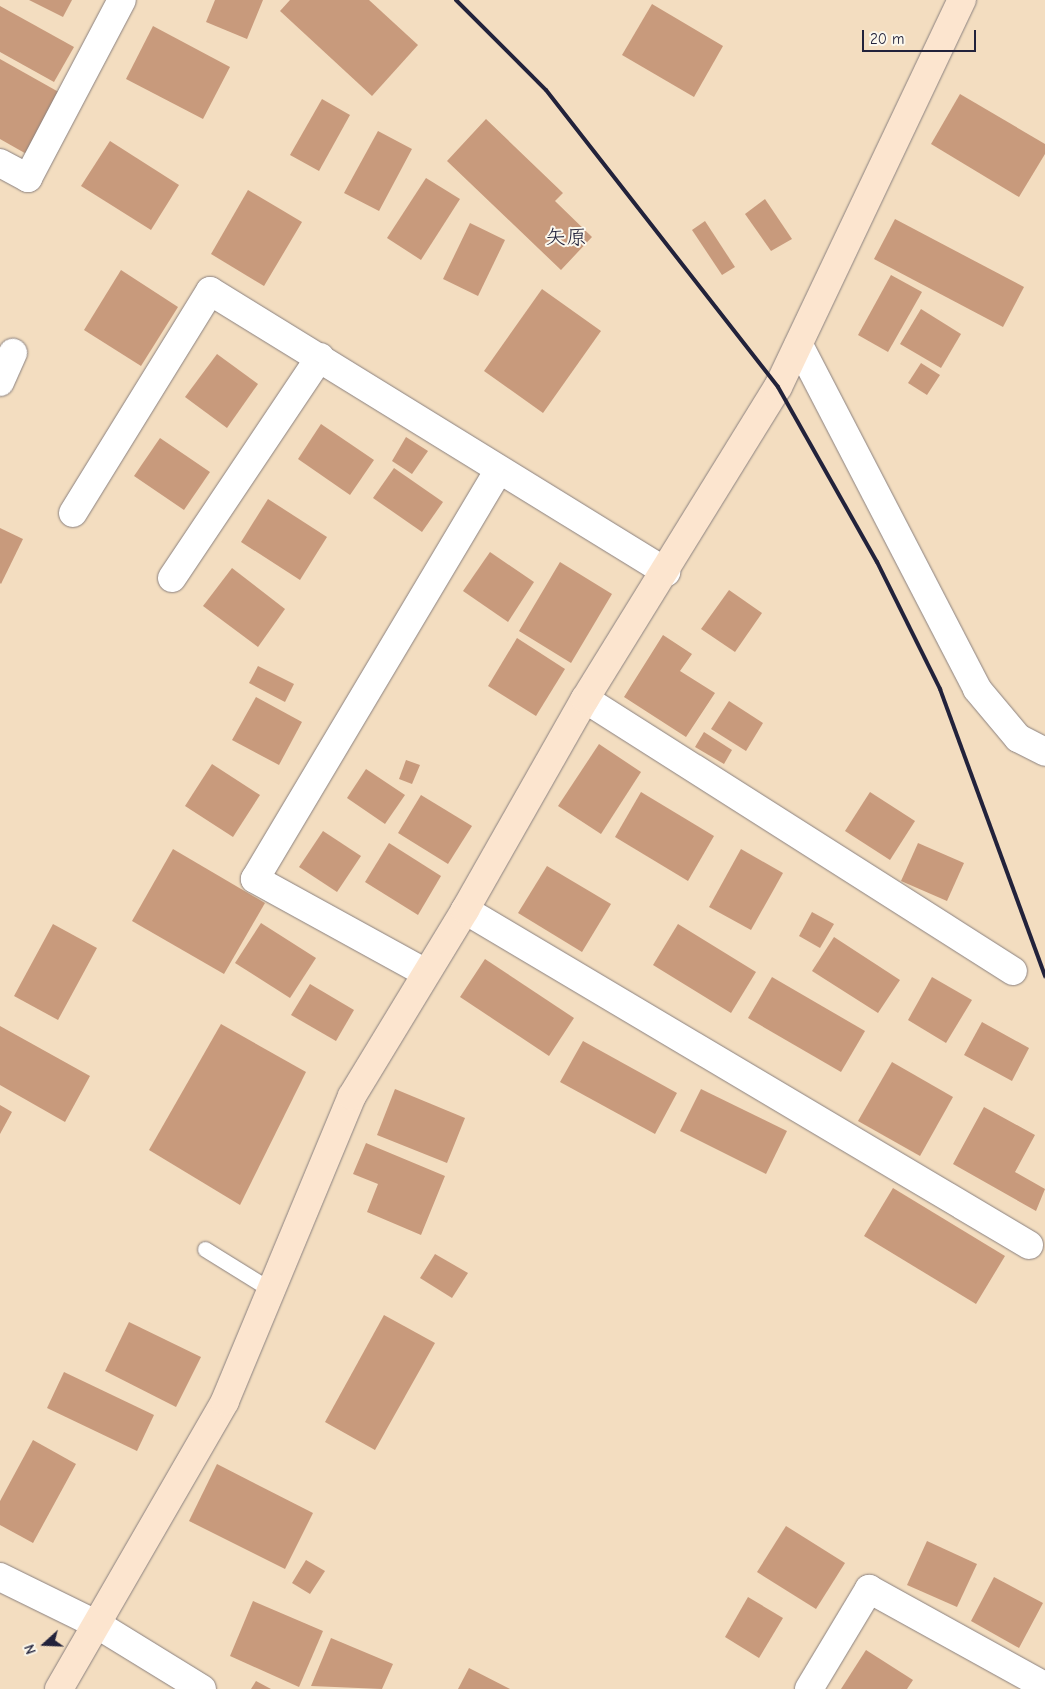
<!DOCTYPE html>
<meta charset="utf-8">
<style>
body{margin:0}
#map{position:relative;width:1045px;height:1689px;overflow:hidden;background:#f3ddc0;font-family:"Comic Neue","Klee One",sans-serif}
div>[style]{position:absolute}
.building>*{inset:0;background:#c89a7c}
.roads{filter:drop-shadow(0 0 1px #8a807e) drop-shadow(0 0 1px #8a807e)}
.lane>*{height:15px;margin:-7.5px;padding:0 7.5px;transform-origin:7.5px;border-radius:7.5px;background:#fff}
.street>*{height:28px;margin:-14px;padding:0 14px;transform-origin:14px;border-radius:14px;background:#fff}
.secondary>*{height:28px;margin:-14px;padding:0 14px;transform-origin:14px;border-radius:14px;background:#fce5cf}
.rail>*{height:4px;margin:-2px;padding:0 2px;transform-origin:2px;border-radius:2px;background:#22223b}
span{translate:-50% -50%;white-space:nowrap;text-align:center;line-height:1.15;-webkit-text-stroke:4px #fbf7ec;paint-order:stroke}
.quarter-label{font-size:21px;color:#22223b}
.north{position:absolute;left:20px;top:1619px;width:50px;height:50px;-webkit-text-stroke:4px #fbf7ec;paint-order:stroke;rotate:250deg;font-size:14px;font-weight:700;line-height:20px;text-align:center;color:#22223b}
.north::after{content:'';display:block;margin:auto;width:18px;height:22px;background:#22223b;clip-path:polygon(50% 0,100% 100%,50% 72%,0 100%)}
.scale{position:absolute;left:862px;top:30px;width:114px;height:22px;box-sizing:border-box;border:2px solid #22223b;border-top:0;padding-left:6px;font-size:15px;line-height:18px;white-space:nowrap;color:#22223b;-webkit-text-stroke:4px #fbf7ec;paint-order:stroke}
</style>
<div id="map">
<div class="building">
<div style="clip-path:polygon(29px 0,72px 0,63px 17px)"></div>
<div style="clip-path:polygon(215px 0,263px 0,247px 39px,206px 22px)"></div>
<div style="clip-path:polygon(290px 0,369px 0,418px 45px,372px 96px,280px 11px)"></div>
<div style="clip-path:polygon(652px 4px,723px 46px,694px 97px,622px 55px)"></div>
<div style="clip-path:polygon(0 6px,74px 47px,54px 82px,0 52px)"></div>
<div style="clip-path:polygon(153px 26px,230px 67px,203px 119px,126px 79px)"></div>
<div style="clip-path:polygon(0 59px,64px 95px,30px 156px,0 139px)"></div>
<div style="clip-path:polygon(960px 94px,1045px 144px,1045px 154px,1019px 197px,931px 144px)"></div>
<div style="clip-path:polygon(322px 99px,350px 115px,319px 171px,290px 155px)"></div>
<div style="clip-path:polygon(486px 119px,563px 193px,555px 201px,592px 237px,561px 270px,447px 161px)"></div>
<div style="clip-path:polygon(378px 131px,412px 149px,379px 211px,344px 193px)"></div>
<div style="clip-path:polygon(110px 141px,179px 185px,151px 230px,81px 186px)"></div>
<div style="clip-path:polygon(426px 178px,460px 199px,421px 260px,387px 238px)"></div>
<div style="clip-path:polygon(248px 190px,302px 222px,264px 286px,211px 254px)"></div>
<div style="clip-path:polygon(765px 199px,792px 239px,771px 251px,745px 214px)"></div>
<div style="clip-path:polygon(895px 219px,1024px 287px,1003px 327px,874px 259px)"></div>
<div style="clip-path:polygon(705px 221px,735px 267px,722px 275px,692px 230px)"></div>
<div style="clip-path:polygon(470px 223px,505px 240px,478px 296px,443px 279px)"></div>
<div style="clip-path:polygon(121px 270px,178px 307px,141px 366px,84px 330px)"></div>
<div style="clip-path:polygon(891px 275px,922px 292px,888px 352px,858px 335px)"></div>
<div style="clip-path:polygon(542px 289px,601px 331px,543px 413px,484px 371px)"></div>
<div style="clip-path:polygon(921px 309px,961px 334px,941px 368px,900px 344px)"></div>
<div style="clip-path:polygon(217px 354px,258px 384px,227px 428px,185px 397px)"></div>
<div style="clip-path:polygon(921px 363px,940px 375px,927px 395px,908px 383px)"></div>
<div style="clip-path:polygon(321px 424px,374px 460px,350px 495px,298px 459px)"></div>
<div style="clip-path:polygon(406px 437px,428px 451px,412px 474px,392px 461px)"></div>
<div style="clip-path:polygon(160px 438px,210px 472px,184px 510px,134px 476px)"></div>
<div style="clip-path:polygon(394px 468px,443px 502px,422px 532px,373px 498px)"></div>
<div style="clip-path:polygon(268px 499px,327px 537px,300px 580px,241px 542px)"></div>
<div style="clip-path:polygon(0 528px,23px 539px,1px 584px,0 583px)"></div>
<div style="clip-path:polygon(490px 552px,534px 582px,508px 622px,463px 591px)"></div>
<div style="clip-path:polygon(560px 562px,612px 594px,571px 663px,519px 631px)"></div>
<div style="clip-path:polygon(232px 568px,285px 609px,258px 647px,203px 606px)"></div>
<div style="clip-path:polygon(729px 590px,762px 613px,735px 652px,701px 629px)"></div>
<div style="clip-path:polygon(663px 635px,692px 654px,680px 671px,715px 693px,686px 737px,624px 697px)"></div>
<div style="clip-path:polygon(517px 638px,565px 669px,536px 716px,488px 686px)"></div>
<div style="clip-path:polygon(258px 666px,294px 684px,285px 702px,249px 683px)"></div>
<div style="clip-path:polygon(256px 697px,302px 722px,279px 765px,232px 740px)"></div>
<div style="clip-path:polygon(729px 701px,763px 723px,746px 751px,711px 729px)"></div>
<div style="clip-path:polygon(704px 732px,732px 750px,724px 764px,695px 747px)"></div>
<div style="clip-path:polygon(599px 744px,641px 772px,601px 834px,558px 806px)"></div>
<div style="clip-path:polygon(406px 760px,420px 765px,412px 784px,399px 779px)"></div>
<div style="clip-path:polygon(212px 764px,260px 795px,233px 837px,185px 806px)"></div>
<div style="clip-path:polygon(366px 769px,405px 795px,385px 824px,347px 798px)"></div>
<div style="clip-path:polygon(641px 792px,714px 836px,688px 881px,615px 837px)"></div>
<div style="clip-path:polygon(870px 792px,915px 821px,890px 860px,845px 831px)"></div>
<div style="clip-path:polygon(421px 795px,472px 826px,448px 864px,398px 833px)"></div>
<div style="clip-path:polygon(323px 831px,361px 856px,337px 892px,299px 867px)"></div>
<div style="clip-path:polygon(389px 843px,441px 876px,418px 915px,365px 882px)"></div>
<div style="clip-path:polygon(918px 843px,964px 863px,947px 901px,901px 881px)"></div>
<div style="clip-path:polygon(173px 849px,265px 903px,224px 974px,132px 921px)"></div>
<div style="clip-path:polygon(741px 849px,783px 873px,751px 930px,709px 907px)"></div>
<div style="clip-path:polygon(547px 866px,611px 904px,582px 952px,518px 913px)"></div>
<div style="clip-path:polygon(812px 912px,834px 924px,820px 948px,799px 936px)"></div>
<div style="clip-path:polygon(261px 923px,316px 958px,290px 998px,235px 963px)"></div>
<div style="clip-path:polygon(53px 924px,97px 948px,58px 1020px,14px 996px)"></div>
<div style="clip-path:polygon(678px 924px,756px 972px,731px 1013px,653px 965px)"></div>
<div style="clip-path:polygon(834px 937px,900px 980px,878px 1013px,812px 971px)"></div>
<div style="clip-path:polygon(485px 959px,574px 1018px,549px 1056px,460px 997px)"></div>
<div style="clip-path:polygon(772px 977px,865px 1031px,841px 1072px,748px 1018px)"></div>
<div style="clip-path:polygon(932px 977px,972px 1000px,946px 1043px,908px 1020px)"></div>
<div style="clip-path:polygon(310px 984px,354px 1010px,336px 1041px,291px 1015px)"></div>
<div style="clip-path:polygon(982px 1022px,1029px 1048px,1012px 1081px,964px 1055px)"></div>
<div style="clip-path:polygon(221px 1024px,306px 1072px,240px 1205px,149px 1150px)"></div>
<div style="clip-path:polygon(0 1026px,90px 1076px,65px 1122px,0 1085px)"></div>
<div style="clip-path:polygon(583px 1041px,677px 1093px,655px 1134px,560px 1082px)"></div>
<div style="clip-path:polygon(892px 1062px,953px 1097px,920px 1156px,858px 1121px)"></div>
<div style="clip-path:polygon(395px 1089px,465px 1118px,447px 1163px,377px 1135px)"></div>
<div style="clip-path:polygon(701px 1089px,787px 1131px,766px 1174px,680px 1131px)"></div>
<div style="clip-path:polygon(0 1105px,12px 1112px,0 1134px)"></div>
<div style="clip-path:polygon(984px 1107px,1035px 1135px,1015px 1172px,1045px 1189px,1036px 1211px,953px 1164px)"></div>
<div style="clip-path:polygon(366px 1143px,445px 1176px,421px 1235px,367px 1212px,378px 1184px,353px 1174px)"></div>
<div style="clip-path:polygon(893px 1188px,1005px 1256px,976px 1304px,864px 1236px)"></div>
<div style="clip-path:polygon(435px 1254px,468px 1273px,452px 1298px,420px 1278px)"></div>
<div style="clip-path:polygon(384px 1315px,435px 1343px,375px 1450px,325px 1422px)"></div>
<div style="clip-path:polygon(129px 1322px,201px 1357px,176px 1407px,105px 1371px)"></div>
<div style="clip-path:polygon(64px 1372px,154px 1415px,137px 1451px,47px 1408px)"></div>
<div style="clip-path:polygon(33px 1440px,76px 1464px,33px 1543px,0 1525px,0 1501px)"></div>
<div style="clip-path:polygon(217px 1464px,313px 1513px,285px 1569px,189px 1521px)"></div>
<div style="clip-path:polygon(786px 1526px,845px 1563px,816px 1609px,757px 1572px)"></div>
<div style="clip-path:polygon(927px 1541px,977px 1564px,957px 1607px,907px 1585px)"></div>
<div style="clip-path:polygon(306px 1560px,325px 1571px,310px 1594px,292px 1583px)"></div>
<div style="clip-path:polygon(994px 1577px,1043px 1603px,1019px 1648px,971px 1621px)"></div>
<div style="clip-path:polygon(748px 1597px,783px 1618px,759px 1658px,725px 1637px)"></div>
<div style="clip-path:polygon(253px 1601px,323px 1631px,299px 1687px,230px 1656px)"></div>
<div style="clip-path:polygon(331px 1638px,393px 1664px,382px 1689px,311px 1686px)"></div>
<div style="clip-path:polygon(866px 1650px,913px 1680px,907px 1689px,841px 1689px)"></div>
<div style="clip-path:polygon(469px 1668px,510px 1689px,458px 1689px)"></div>
<div style="clip-path:polygon(256px 1681px,271px 1689px,251px 1689px)"></div>
</div>
<div class="roads">
<div class="lane">
<div style="left:205px;top:1249px;width:78px;rotate:31.8deg"></div>
</div>
<div class="street">
<div style="left:0;top:163px;width:32px;rotate:28deg"></div>
<div style="left:28px;top:178px;width:201px;rotate:-62.2deg"></div>
<div style="left:799px;top:345px;width:387px;rotate:62.6deg"></div>
<div style="left:977px;top:689px;width:64px;rotate:50.1deg"></div>
<div style="left:1018px;top:738px;width:30px;rotate:27deg"></div>
<div style="left:0;top:382px;width:32px;rotate:-66deg"></div>
<div style="left:73px;top:513px;width:261px;rotate:-58.3deg"></div>
<div style="left:210px;top:291px;width:536px;rotate:31.64deg"></div>
<div style="left:172px;top:578px;width:266px;rotate:-56.2deg"></div>
<div style="left:585px;top:699px;width:507px;rotate:32.44deg"></div>
<div style="left:465px;top:910px;width:656px;rotate:30.71deg"></div>
<div style="left:424px;top:972px;width:193px;rotate:-151.2deg"></div>
<div style="left:255px;top:879px;width:476px;rotate:-59.2deg"></div>
<div style="left:0;top:1577px;width:109px;rotate:26.1deg"></div>
<div style="left:98px;top:1625px;width:122px;rotate:31.6deg"></div>
<div style="left:809px;top:1689px;width:117px;rotate:-59deg"></div>
<div style="left:869px;top:1589px;width:201px;rotate:28.9deg"></div>
</div>
<div class="secondary">
<div style="left:59px;top:1689px;width:332px;rotate:-60deg"></div>
<div style="left:225px;top:1401px;width:330px;rotate:-67.4deg"></div>
<div style="left:352px;top:1096px;width:218px;rotate:-58.7deg"></div>
<div style="left:465px;top:910px;width:243px;rotate:-60.4deg"></div>
<div style="left:585px;top:699px;width:367px;rotate:-58.3deg"></div>
<div style="left:778px;top:387px;width:429px;rotate:-64.6deg"></div>
</div>
</div>
<div class="rail">
<div style="left:456px;top:0;width:127px;rotate:45deg"></div>
<div style="left:546px;top:90px;width:377px;rotate:52deg"></div>
<div style="left:778px;top:387px;width:201px;rotate:60.5deg"></div>
<div style="left:877px;top:562px;width:142px;rotate:63.6deg"></div>
<div style="left:940px;top:689px;width:306px;rotate:69.9deg"></div>
</div>
<div class="quarter-label">
<span style="left:566px;top:237px">矢原</span>
</div>
<div class="north">N</div>
<div class="scale">20 m</div>
</div>
